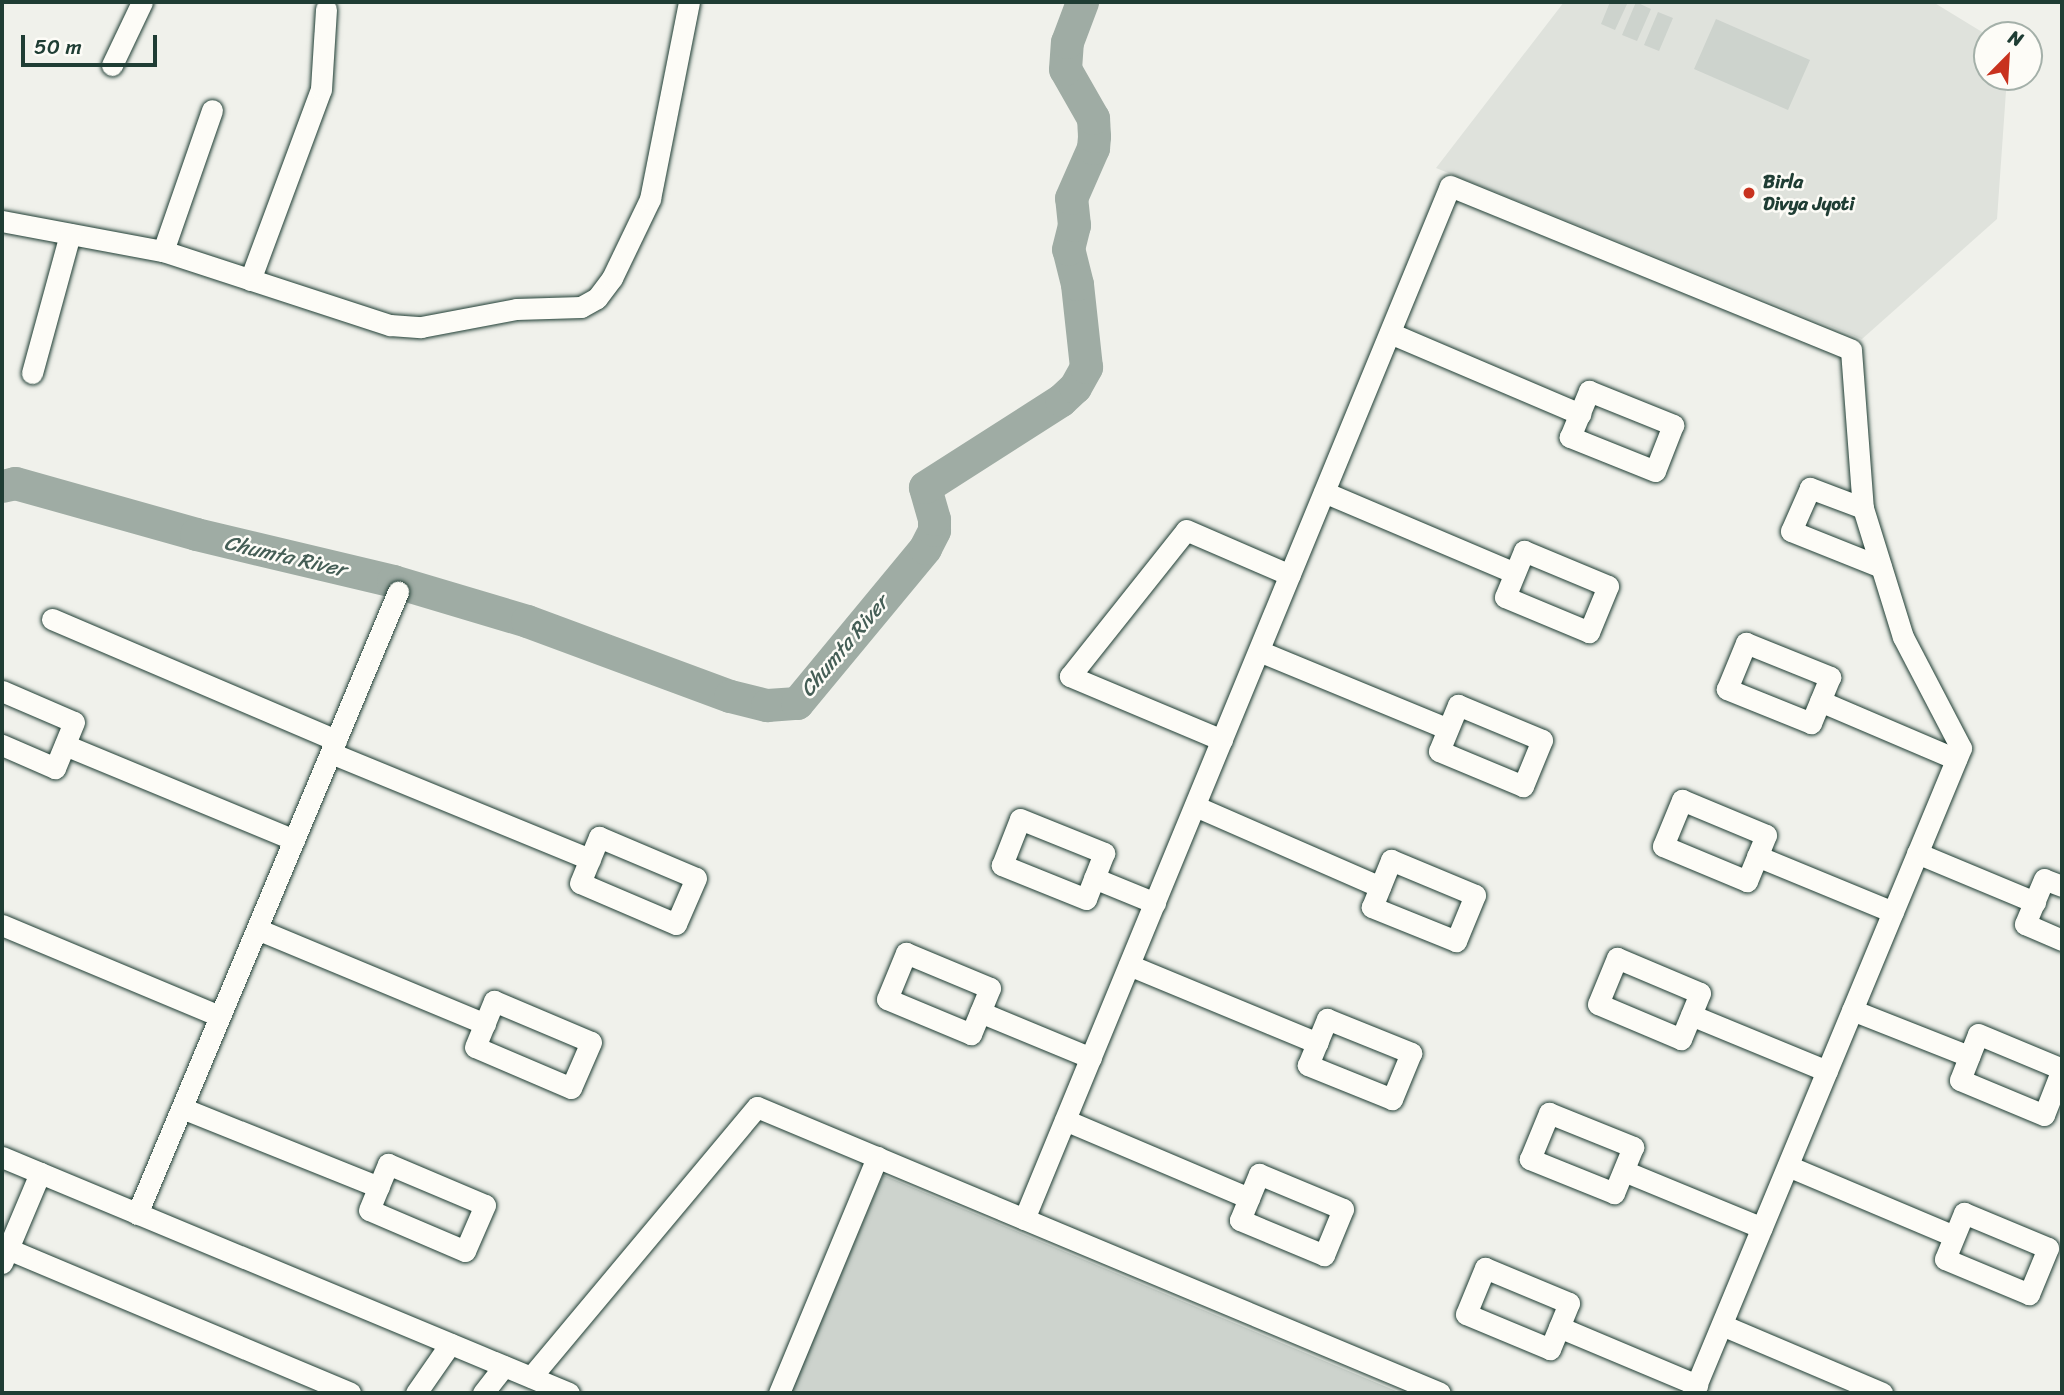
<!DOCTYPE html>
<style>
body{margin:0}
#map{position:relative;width:2064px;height:1395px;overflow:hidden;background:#f0f1eb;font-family:Sriracha,sans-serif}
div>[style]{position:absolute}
.built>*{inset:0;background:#dfe2dc}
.green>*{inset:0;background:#cdd3cd}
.river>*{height:33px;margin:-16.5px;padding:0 16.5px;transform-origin:16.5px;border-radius:16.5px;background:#9faca4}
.roads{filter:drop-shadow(0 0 2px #1f3d34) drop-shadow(0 0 2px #1f3d34)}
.street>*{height:21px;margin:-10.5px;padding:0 10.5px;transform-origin:10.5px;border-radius:10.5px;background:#fdfcf7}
.dots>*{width:19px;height:19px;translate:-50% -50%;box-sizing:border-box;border:4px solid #fdfcf7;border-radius:50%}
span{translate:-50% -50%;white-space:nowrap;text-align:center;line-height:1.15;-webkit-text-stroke:5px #fdfcf7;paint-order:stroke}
.poi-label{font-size:19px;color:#1f3d34;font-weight:700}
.left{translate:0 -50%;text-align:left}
.water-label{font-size:21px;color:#455e56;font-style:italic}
.frame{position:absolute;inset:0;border:4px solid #1f3d34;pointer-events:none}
.north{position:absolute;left:1973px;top:21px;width:70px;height:70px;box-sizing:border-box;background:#fdfcf7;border:2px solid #a4b0a9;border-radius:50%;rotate:24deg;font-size:19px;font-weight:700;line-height:28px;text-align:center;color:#1f3d34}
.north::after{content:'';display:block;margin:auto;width:24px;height:32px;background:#c8321e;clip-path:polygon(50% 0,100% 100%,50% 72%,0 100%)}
.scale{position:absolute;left:21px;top:35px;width:136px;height:32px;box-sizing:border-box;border:4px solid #1f3d34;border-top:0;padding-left:9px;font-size:21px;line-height:24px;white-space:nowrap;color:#1f3d34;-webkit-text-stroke:5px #fdfcf7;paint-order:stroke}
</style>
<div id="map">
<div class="built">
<div style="clip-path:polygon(1564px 2px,1933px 2px,1987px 35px,1987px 77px,2007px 77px,1997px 219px,1862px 339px,1436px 168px)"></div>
</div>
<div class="green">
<div style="clip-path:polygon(1610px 2px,1628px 2px,1615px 30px,1601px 24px)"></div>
<div style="clip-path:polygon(1636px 2px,1651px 9px,1637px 41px,1622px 35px)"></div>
<div style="clip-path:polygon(1658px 12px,1673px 18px,1659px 51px,1644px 45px)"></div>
<div style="clip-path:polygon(1716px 19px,1810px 60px,1788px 110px,1694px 69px)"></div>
<div style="clip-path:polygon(883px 1175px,1351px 1372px,1401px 1393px,791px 1393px)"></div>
</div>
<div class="river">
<div style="left:2px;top:486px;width:13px;rotate:-13deg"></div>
<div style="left:15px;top:483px;width:188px;rotate:15.7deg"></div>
<div style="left:196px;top:534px;width:203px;rotate:13.4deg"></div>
<div style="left:393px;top:581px;width:140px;rotate:16.6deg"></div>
<div style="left:527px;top:621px;width:216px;rotate:20.3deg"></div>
<div style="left:730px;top:696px;width:38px;rotate:14deg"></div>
<div style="left:767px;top:705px;width:30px;rotate:-4deg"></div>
<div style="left:797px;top:703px;width:201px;rotate:-50.4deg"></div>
<div style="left:925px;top:548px;width:20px;rotate:-63deg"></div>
<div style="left:934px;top:530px;width:11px;rotate:-90deg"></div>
<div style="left:934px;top:519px;width:33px;rotate:-106deg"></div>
<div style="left:925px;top:487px;width:161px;rotate:-32.6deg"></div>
<div style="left:1061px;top:400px;width:19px;rotate:-43deg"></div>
<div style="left:1075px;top:387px;width:23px;rotate:-61deg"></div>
<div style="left:1086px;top:367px;width:83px;rotate:-96.2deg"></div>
<div style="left:1077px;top:284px;width:36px;rotate:-104deg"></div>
<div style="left:1068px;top:249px;width:25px;rotate:-76deg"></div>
<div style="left:1074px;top:225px;width:27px;rotate:-96deg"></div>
<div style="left:1071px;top:198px;width:55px;rotate:-66.3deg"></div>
<div style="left:1093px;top:148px;width:12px;rotate:-85deg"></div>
<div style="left:1094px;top:136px;width:18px;rotate:-93deg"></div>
<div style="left:1093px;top:118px;width:56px;rotate:-119.7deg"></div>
<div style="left:1065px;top:69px;width:27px;rotate:-86deg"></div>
<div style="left:1067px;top:42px;width:43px;rotate:-69.4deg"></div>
</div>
<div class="roads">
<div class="street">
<div style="left:112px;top:65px;width:70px;rotate:-64.5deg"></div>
<div style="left:2px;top:221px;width:164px;rotate:10.6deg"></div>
<div style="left:163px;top:251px;width:239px;rotate:18.1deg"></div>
<div style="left:390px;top:325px;width:31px;rotate:4deg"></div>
<div style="left:421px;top:327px;width:97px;rotate:-10.7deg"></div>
<div style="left:516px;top:309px;width:65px;rotate:-1.8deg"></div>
<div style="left:581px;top:307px;width:18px;rotate:-29deg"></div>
<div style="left:597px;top:298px;width:25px;rotate:-53deg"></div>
<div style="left:612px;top:278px;width:88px;rotate:-64.3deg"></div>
<div style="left:650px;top:199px;width:201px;rotate:-78.8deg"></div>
<div style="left:163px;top:251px;width:149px;rotate:-70.8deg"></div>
<div style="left:250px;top:280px;width:204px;rotate:-69.6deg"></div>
<div style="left:321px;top:89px;width:80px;rotate:-86.4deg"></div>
<div style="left:1390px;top:333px;width:207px;rotate:23.1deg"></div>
<div style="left:32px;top:373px;width:144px;rotate:-74.7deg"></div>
<div style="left:1589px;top:391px;width:91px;rotate:22deg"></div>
<div style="left:1673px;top:425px;width:49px;rotate:111.4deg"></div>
<div style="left:1655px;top:471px;width:92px;rotate:-158.2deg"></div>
<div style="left:1570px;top:437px;width:50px;rotate:-67.6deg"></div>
<div style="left:1324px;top:492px;width:207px;rotate:23deg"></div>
<div style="left:1863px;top:508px;width:57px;rotate:-159.3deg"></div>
<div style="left:1810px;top:488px;width:47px;rotate:113.8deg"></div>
<div style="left:1791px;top:531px;width:97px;rotate:21.8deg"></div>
<div style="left:1524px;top:551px;width:91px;rotate:22.6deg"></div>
<div style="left:1608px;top:586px;width:50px;rotate:112.4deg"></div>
<div style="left:1589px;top:632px;width:91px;rotate:-157.4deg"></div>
<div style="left:1505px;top:597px;width:50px;rotate:-67.6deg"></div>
<div style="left:52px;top:619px;width:309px;rotate:23.1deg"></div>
<div style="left:1746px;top:643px;width:91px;rotate:22deg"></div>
<div style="left:1830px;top:677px;width:50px;rotate:112.4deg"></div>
<div style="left:1811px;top:723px;width:91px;rotate:-158deg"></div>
<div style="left:1727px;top:689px;width:50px;rotate:-67.6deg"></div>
<div style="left:1259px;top:651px;width:204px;rotate:22.4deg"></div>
<div style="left:2px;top:691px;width:78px;rotate:23.3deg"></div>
<div style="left:74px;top:722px;width:50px;rotate:112.4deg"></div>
<div style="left:55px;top:768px;width:58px;rotate:-156.5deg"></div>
<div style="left:1820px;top:701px;width:148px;rotate:23.1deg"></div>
<div style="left:1458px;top:705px;width:91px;rotate:22.6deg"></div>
<div style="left:1542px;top:740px;width:50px;rotate:112.4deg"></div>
<div style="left:1523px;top:786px;width:91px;rotate:-157.4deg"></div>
<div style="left:1439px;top:751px;width:50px;rotate:-67.6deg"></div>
<div style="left:1222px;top:740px;width:165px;rotate:-157.2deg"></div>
<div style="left:1070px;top:676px;width:186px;rotate:-51.5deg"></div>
<div style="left:1186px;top:530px;width:113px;rotate:23.4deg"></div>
<div style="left:65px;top:745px;width:248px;rotate:22.5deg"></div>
<div style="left:331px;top:753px;width:280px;rotate:22.3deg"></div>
<div style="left:1682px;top:800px;width:91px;rotate:22.6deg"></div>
<div style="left:1766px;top:835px;width:50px;rotate:112.4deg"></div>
<div style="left:1747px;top:881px;width:91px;rotate:-157.4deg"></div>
<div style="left:1663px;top:846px;width:50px;rotate:-67.6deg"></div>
<div style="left:1195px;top:806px;width:202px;rotate:23.6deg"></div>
<div style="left:1020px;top:819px;width:91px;rotate:22deg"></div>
<div style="left:1104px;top:853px;width:49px;rotate:111.4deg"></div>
<div style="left:1086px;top:899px;width:91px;rotate:-158deg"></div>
<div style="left:1002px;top:865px;width:49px;rotate:-68.6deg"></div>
<div style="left:599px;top:837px;width:105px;rotate:22.9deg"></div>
<div style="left:696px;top:878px;width:50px;rotate:113.5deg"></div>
<div style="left:676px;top:924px;width:104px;rotate:-156.9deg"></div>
<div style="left:580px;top:883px;width:50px;rotate:-67.6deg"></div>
<div style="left:1917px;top:853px;width:128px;rotate:22.6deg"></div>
<div style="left:1757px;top:856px;width:147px;rotate:22.4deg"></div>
<div style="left:1391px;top:860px;width:91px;rotate:22.6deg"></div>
<div style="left:1475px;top:895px;width:50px;rotate:112.4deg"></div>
<div style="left:1456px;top:941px;width:91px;rotate:-158deg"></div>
<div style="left:1372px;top:907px;width:51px;rotate:-68deg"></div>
<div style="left:1094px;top:878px;width:66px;rotate:22.3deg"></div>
<div style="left:2062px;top:886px;width:19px;rotate:-159deg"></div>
<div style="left:2044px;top:879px;width:49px;rotate:112.9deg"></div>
<div style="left:2025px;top:924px;width:40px;rotate:23.4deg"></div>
<div style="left:2px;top:925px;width:236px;rotate:22.7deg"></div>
<div style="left:257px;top:929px;width:247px;rotate:22.6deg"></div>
<div style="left:906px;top:953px;width:91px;rotate:22.6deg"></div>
<div style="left:990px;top:988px;width:50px;rotate:112.4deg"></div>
<div style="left:971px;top:1034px;width:91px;rotate:-157.4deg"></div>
<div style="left:887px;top:999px;width:50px;rotate:-67.6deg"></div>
<div style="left:1617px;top:958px;width:90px;rotate:22.9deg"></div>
<div style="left:1700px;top:993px;width:50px;rotate:112.4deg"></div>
<div style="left:1681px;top:1039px;width:90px;rotate:-157.1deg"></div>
<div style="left:1598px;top:1004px;width:50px;rotate:-67.6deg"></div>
<div style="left:1129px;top:965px;width:204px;rotate:22.5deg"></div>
<div style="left:494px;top:1001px;width:105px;rotate:22.9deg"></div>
<div style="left:591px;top:1042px;width:50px;rotate:113.5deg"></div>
<div style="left:571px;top:1088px;width:104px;rotate:-156.9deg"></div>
<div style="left:475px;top:1047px;width:50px;rotate:-67.6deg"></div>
<div style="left:1852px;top:1010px;width:126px;rotate:21.5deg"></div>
<div style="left:980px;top:1012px;width:120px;rotate:22.5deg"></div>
<div style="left:1691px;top:1015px;width:147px;rotate:22.4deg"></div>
<div style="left:1327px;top:1019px;width:91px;rotate:22deg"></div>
<div style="left:1411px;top:1053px;width:50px;rotate:112.4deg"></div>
<div style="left:1392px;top:1099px;width:91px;rotate:-158deg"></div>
<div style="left:1308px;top:1065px;width:50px;rotate:-67.6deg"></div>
<div style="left:1978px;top:1034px;width:91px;rotate:22.6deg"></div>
<div style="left:2062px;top:1069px;width:49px;rotate:111.4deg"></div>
<div style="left:2044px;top:1115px;width:91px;rotate:-157.4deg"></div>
<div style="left:1960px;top:1080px;width:49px;rotate:-68.6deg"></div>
<div style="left:182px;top:1108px;width:212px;rotate:21.9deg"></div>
<div style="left:1549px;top:1113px;width:91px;rotate:22deg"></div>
<div style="left:1633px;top:1147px;width:50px;rotate:112.4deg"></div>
<div style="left:1614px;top:1193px;width:91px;rotate:-158deg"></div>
<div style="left:1530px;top:1159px;width:50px;rotate:-67.6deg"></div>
<div style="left:1065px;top:1120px;width:200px;rotate:23deg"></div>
<div style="left:2px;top:1157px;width:614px;rotate:22.6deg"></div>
<div style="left:388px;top:1164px;width:105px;rotate:22.9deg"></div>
<div style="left:485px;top:1205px;width:50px;rotate:113.5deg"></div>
<div style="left:465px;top:1251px;width:104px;rotate:-156.9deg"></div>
<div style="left:369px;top:1210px;width:50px;rotate:-67.6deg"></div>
<div style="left:1788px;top:1166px;width:180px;rotate:22.9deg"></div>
<div style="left:1624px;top:1171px;width:149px;rotate:22.4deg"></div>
<div style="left:1259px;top:1174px;width:91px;rotate:22.6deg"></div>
<div style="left:1343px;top:1209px;width:50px;rotate:112.4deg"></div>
<div style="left:1324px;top:1255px;width:91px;rotate:-157.4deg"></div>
<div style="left:1240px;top:1220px;width:50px;rotate:-67.6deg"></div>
<div style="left:1964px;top:1213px;width:91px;rotate:22.6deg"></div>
<div style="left:2048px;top:1248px;width:50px;rotate:112.4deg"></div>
<div style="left:2029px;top:1294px;width:91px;rotate:-157.4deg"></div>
<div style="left:1945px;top:1259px;width:50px;rotate:-67.6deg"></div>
<div style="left:137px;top:1214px;width:675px;rotate:-67.24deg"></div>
<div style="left:1024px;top:1219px;width:1117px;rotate:-67.59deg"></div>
<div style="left:1450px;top:186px;width:433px;rotate:22.2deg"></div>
<div style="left:1851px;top:350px;width:158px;rotate:85.7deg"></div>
<div style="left:1863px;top:508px;width:135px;rotate:72.8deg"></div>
<div style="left:1903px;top:637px;width:125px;rotate:62.4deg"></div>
<div style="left:1961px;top:748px;width:698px;rotate:112.56deg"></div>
<div style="left:8px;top:1249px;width:371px;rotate:22.8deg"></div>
<div style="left:2px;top:1263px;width:98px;rotate:-67.1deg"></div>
<div style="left:1485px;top:1268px;width:91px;rotate:22.6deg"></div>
<div style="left:1569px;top:1303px;width:50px;rotate:112.4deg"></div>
<div style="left:1550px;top:1349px;width:91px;rotate:-157.4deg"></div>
<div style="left:1466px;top:1314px;width:50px;rotate:-67.6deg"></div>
<div style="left:1722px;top:1325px;width:174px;rotate:23deg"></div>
<div style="left:1559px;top:1327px;width:150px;rotate:22.8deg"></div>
<div style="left:531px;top:1377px;width:352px;rotate:-50.1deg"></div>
<div style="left:757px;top:1107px;width:740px;rotate:22.72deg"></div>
<div style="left:416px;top:1393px;width:60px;rotate:-55.2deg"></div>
<div style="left:483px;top:1393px;width:34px;rotate:-52deg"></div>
<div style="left:779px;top:1393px;width:256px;rotate:-67.4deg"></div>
</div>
</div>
<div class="dots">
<div style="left:1749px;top:193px;background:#c8321e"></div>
</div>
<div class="poi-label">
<span class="left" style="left:1763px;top:193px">Birla<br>Divya Jyoti</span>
</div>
<div class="water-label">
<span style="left:285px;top:556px;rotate:13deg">Chumta River</span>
<span style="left:844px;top:646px;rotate:-50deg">Chumta River</span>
</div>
<div class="frame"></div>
<div class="north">N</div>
<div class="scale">50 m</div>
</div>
